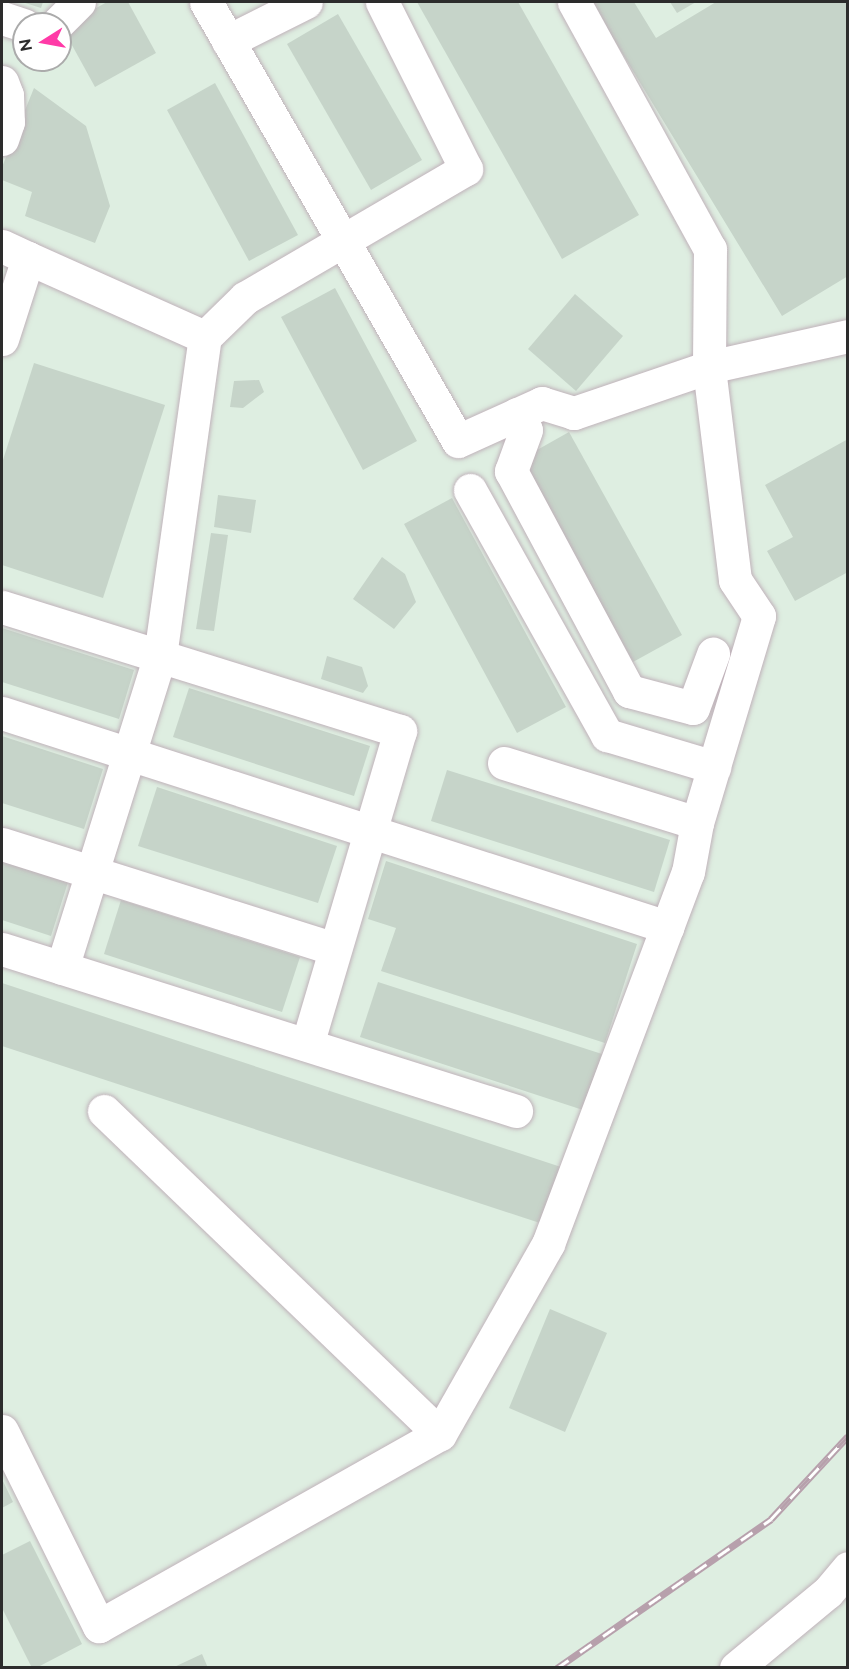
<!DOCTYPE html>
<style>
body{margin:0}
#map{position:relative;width:849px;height:1669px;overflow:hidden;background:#deeee1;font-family:Raleway,sans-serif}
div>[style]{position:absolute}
.building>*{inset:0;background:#c6d4c9}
.roads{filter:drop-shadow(0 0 2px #c0b2ba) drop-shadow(0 0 2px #c0b2ba)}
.minor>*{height:33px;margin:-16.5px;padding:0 16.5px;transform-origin:16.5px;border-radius:16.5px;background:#fff}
.rail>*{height:7px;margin-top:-3.5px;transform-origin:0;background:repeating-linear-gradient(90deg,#fff 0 14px,#b7a0ac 0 28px);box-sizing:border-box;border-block:2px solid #b7a0ac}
span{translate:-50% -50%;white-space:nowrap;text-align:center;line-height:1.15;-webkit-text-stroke:6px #fff;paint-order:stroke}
.frame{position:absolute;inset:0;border:3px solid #2c2c2c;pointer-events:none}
.north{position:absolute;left:12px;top:12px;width:60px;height:60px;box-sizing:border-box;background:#fff;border:2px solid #ababab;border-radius:50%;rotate:259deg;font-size:16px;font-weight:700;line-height:24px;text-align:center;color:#2c2c2c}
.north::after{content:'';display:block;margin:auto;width:21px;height:27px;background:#ff3aa7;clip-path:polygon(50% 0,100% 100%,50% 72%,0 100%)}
</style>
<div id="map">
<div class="building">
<div style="clip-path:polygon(22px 2px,43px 2px,41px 8px)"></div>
<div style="clip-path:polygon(107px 2px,128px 2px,156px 53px,95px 87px,62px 27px)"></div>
<div style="clip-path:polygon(417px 2px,518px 2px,639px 215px,562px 259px)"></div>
<div style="clip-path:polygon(591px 2px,634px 2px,656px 38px,716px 2px,848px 2px,848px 276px,782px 316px)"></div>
<div style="clip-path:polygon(670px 2px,696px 2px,677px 13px)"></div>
<div style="clip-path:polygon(338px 14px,422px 160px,371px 190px,287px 44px)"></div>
<div style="clip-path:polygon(215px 83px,298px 235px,249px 261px,167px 110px)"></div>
<div style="clip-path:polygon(34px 88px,86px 126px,110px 206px,95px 243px,25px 216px,32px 192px,2px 180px,2px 167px)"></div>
<div style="clip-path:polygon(335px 288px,417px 441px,363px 470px,281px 317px)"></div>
<div style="clip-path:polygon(575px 294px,623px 336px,576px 391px,528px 349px)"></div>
<div style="clip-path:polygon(34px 363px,165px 405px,103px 598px,2px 565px,2px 463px)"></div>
<div style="clip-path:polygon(259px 380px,264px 392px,243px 408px,230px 407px,234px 381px)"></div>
<div style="clip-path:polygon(569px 432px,682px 635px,633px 662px,521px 459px)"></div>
<div style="clip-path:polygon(848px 439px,848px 572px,795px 601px,767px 551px,793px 537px,765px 485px)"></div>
<div style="clip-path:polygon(218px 495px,256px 500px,251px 533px,214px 527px)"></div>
<div style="clip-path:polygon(452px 498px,566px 707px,517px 733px,404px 524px)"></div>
<div style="clip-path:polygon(211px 533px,228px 535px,214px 631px,196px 629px)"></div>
<div style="clip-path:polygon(382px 557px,405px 574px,416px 602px,394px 629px,353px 599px)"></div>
<div style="clip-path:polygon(2px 628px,134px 670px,119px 719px,2px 682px)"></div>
<div style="clip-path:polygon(327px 656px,362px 667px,368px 686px,363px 693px,321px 679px)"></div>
<div style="clip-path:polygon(189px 688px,370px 746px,354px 796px,173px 737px)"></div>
<div style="clip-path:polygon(2px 736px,103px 769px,84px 829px,2px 803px)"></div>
<div style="clip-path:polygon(447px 770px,670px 840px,654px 892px,431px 821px)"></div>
<div style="clip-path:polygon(157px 787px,337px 846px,318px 903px,138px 846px)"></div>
<div style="clip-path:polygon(2px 861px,68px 882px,51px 936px,2px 920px)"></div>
<div style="clip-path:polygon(386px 861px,637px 944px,605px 1043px,381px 971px,396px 928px,368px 919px)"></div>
<div style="clip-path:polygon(121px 900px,300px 957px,282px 1012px,104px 954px)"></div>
<div style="clip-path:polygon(378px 982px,602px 1054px,583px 1110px,360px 1037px)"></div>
<div style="clip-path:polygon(2px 983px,564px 1168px,546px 1225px,2px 1046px)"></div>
<div style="clip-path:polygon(550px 1309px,607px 1333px,565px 1432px,509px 1408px)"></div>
<div style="clip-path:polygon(2px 1479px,13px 1502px,2px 1508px)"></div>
<div style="clip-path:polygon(30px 1541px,82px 1644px,36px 1668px,32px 1668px,2px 1608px,2px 1555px)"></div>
<div style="clip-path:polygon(202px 1654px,208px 1668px,172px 1668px)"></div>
</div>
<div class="roads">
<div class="minor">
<div style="left:574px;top:2px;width:282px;rotate:61.2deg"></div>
<div style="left:710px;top:249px;width:118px;rotate:90.5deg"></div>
<div style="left:709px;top:367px;width:142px;rotate:-12.6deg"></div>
<div style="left:2px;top:18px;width:23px;rotate:18deg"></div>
<div style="left:57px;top:24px;width:31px;rotate:-45deg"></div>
<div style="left:228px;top:41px;width:87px;rotate:-26.6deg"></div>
<div style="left:2px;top:82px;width:14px;rotate:69deg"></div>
<div style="left:7px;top:95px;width:27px;rotate:88deg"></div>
<div style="left:8px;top:122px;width:18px;rotate:109deg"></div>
<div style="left:2px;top:246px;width:29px;rotate:25deg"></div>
<div style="left:2px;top:339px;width:85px;rotate:-72.2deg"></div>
<div style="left:28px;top:258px;width:194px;rotate:24.1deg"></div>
<div style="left:517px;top:414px;width:18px;rotate:61deg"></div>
<div style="left:526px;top:430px;width:44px;rotate:110.1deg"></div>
<div style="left:511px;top:471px;width:250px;rotate:61.8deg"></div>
<div style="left:629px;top:691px;width:66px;rotate:14.9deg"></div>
<div style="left:693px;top:708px;width:58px;rotate:-69.7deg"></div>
<div style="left:470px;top:490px;width:281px;rotate:60.8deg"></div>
<div style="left:607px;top:735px;width:112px;rotate:16.7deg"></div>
<div style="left:2px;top:607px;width:417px;rotate:17.3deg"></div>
<div style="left:400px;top:731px;width:327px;rotate:106.5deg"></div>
<div style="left:2px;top:713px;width:699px;rotate:17.84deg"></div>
<div style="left:504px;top:763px;width:202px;rotate:17.3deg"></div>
<div style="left:2px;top:844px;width:349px;rotate:17.5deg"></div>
<div style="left:2px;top:949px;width:539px;rotate:17.49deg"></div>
<div style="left:62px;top:968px;width:327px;rotate:-72.6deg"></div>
<div style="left:160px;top:656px;width:322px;rotate:-82deg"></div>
<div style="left:205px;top:337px;width:56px;rotate:-44.3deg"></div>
<div style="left:245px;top:298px;width:256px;rotate:-30.3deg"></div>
<div style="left:466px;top:169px;width:187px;rotate:-116.7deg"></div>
<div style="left:104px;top:1111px;width:466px;rotate:43.9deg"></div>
<div style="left:2px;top:1431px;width:218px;rotate:63.6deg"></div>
<div style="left:99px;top:1626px;width:391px;rotate:-29.4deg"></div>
<div style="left:440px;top:1434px;width:219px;rotate:-60.4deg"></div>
<div style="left:548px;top:1244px;width:397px;rotate:-69.4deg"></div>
<div style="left:688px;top:872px;width:50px;rotate:-79.6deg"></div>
<div style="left:697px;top:823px;width:216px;rotate:-73.3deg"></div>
<div style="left:759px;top:616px;width:43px;rotate:-123.7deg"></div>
<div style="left:735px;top:580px;width:215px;rotate:-97deg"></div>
<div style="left:709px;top:367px;width:143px;rotate:161.2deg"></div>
<div style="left:574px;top:413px;width:34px;rotate:-163deg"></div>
<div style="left:542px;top:403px;width:92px;rotate:155.7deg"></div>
<div style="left:458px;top:441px;width:506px;rotate:-119.86deg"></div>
<div style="left:736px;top:1668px;width:119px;rotate:-39.6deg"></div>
<div style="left:828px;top:1592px;width:31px;rotate:-50deg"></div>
</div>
</div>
<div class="rail">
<div style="left:557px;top:1668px;width:261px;rotate:-34.8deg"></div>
<div style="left:771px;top:1519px;width:113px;rotate:-47.1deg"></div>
</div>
<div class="frame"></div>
<div class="north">N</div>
</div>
